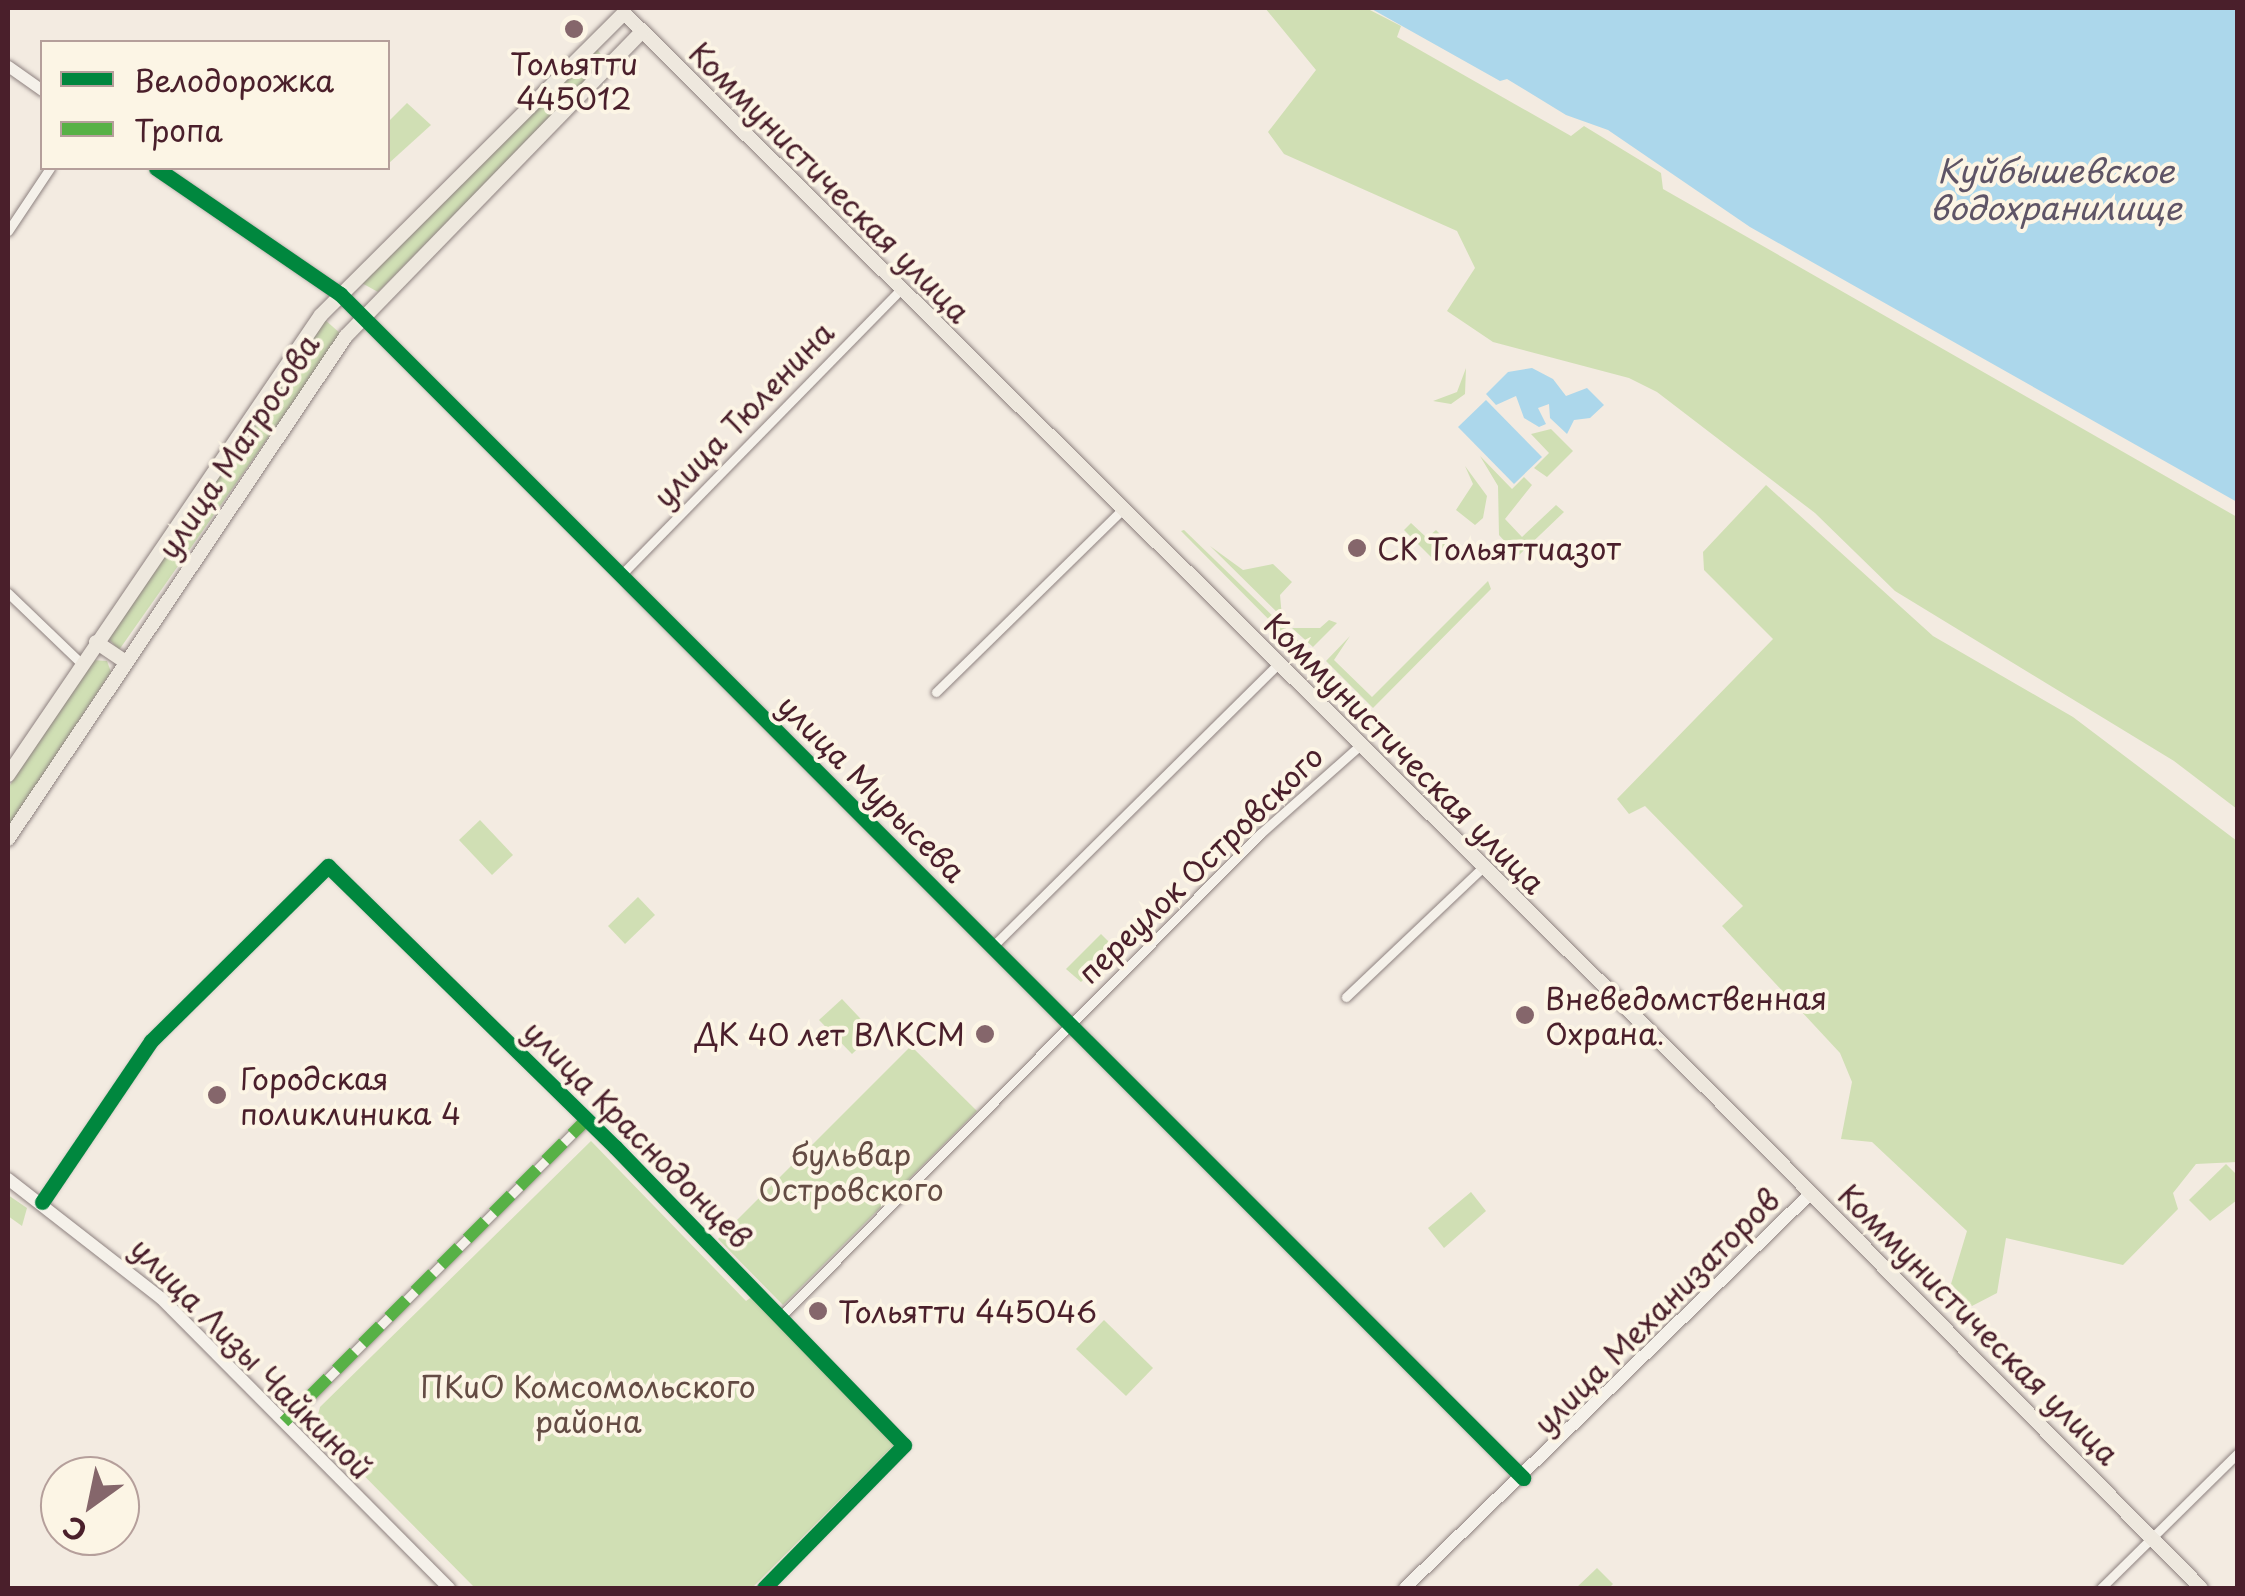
<!DOCTYPE html>
<meta charset="utf-8">
<style>
body{margin:0}
#map{position:relative;width:2245px;height:1596px;overflow:hidden;background:#f3ebe1;font-family:"Playpen Sans",sans-serif}
div>[style]{position:absolute}
.green>*{inset:0;background:#d0dfb4}
.water>*{inset:0;background:#acd7eb}
.roads{filter:drop-shadow(0 0 2px #8e8280) drop-shadow(0 0 2px #8e8280)}
.minor>*{height:9px;margin:-4.5px;padding:0 4.5px;transform-origin:4.5px;border-radius:4.5px;background:#f5f1ea}
.tertiary>*{height:11px;margin:-5.5px;padding:0 5.5px;transform-origin:5.5px;border-radius:5.5px;background:#f5f1ea}
.secondary>*{height:12px;margin:-6px;padding:0 6px;transform-origin:6px;border-radius:6px;background:#f5f1ea}
.primary>*{height:14px;margin:-7px;padding:0 7px;transform-origin:7px;border-radius:7px;background:#eee8de}
.quiet>*{height:12px;margin-top:-6px;transform-origin:0;background:repeating-linear-gradient(90deg,#57b146 0 25px,transparent 0 37px)}
.cycleway>*{height:15px;margin:-7.5px;padding:0 7.5px;transform-origin:7.5px;border-radius:7.5px;background:#00873e}
.dots>*{width:28px;height:28px;translate:-50% -50%;box-sizing:border-box;border:5px solid #fcf5e5;border-radius:50%}
span{translate:-50% -50%;white-space:nowrap;text-align:center;line-height:1.15;-webkit-text-stroke:8px #fcf5e5;paint-order:stroke}
.poi-label{font-size:30px;color:#4a1f2b}
.left{translate:0 -50%;text-align:left}
.right{translate:-100% -50%;text-align:right}
.street-label{font-size:30px;color:#4a1f2b}
.park-label{font-size:30px;color:#644c44}
.water-label{font-size:32px;color:#5e5466;font-style:italic}
.frame{position:absolute;inset:0;border:10px solid #4a1f2b;pointer-events:none}
.legend{position:absolute;left:40px;top:40px;width:350px;height:130px;box-sizing:border-box;background:#fcf5e5;border:2px solid #b59f9b;margin:0;padding:12px 18px;list-style:none;font-size:30px;color:#4a1f2b}
.legend li{display:flex;align-items:center;gap:20px;height:50px}
.legend b{width:50px;border:2px solid #b59f9b}
.north{position:absolute;left:40px;top:1456px;width:100px;height:100px;box-sizing:border-box;background:#fcf5e5;border:2px solid #b59f9b;border-radius:50%;rotate:213deg;font-size:28px;font-weight:700;line-height:40px;text-align:center;color:#4a1f2b}
.north::after{content:'';display:block;margin:auto;width:35px;height:45px;background:#85666b;clip-path:polygon(50% 0,100% 100%,50% 72%,0 100%)}
</style>
<div id="map">
<div class="green">
<div style="clip-path:polygon(1265px 8px,1366px 8px,1401px 26px,1397px 37px,1571px 136px,1584px 126px,1661px 173px,1663px 189px,2237px 517px,2237px 809px,2174px 761px,1895px 591px,1815px 513px,1657px 392px,1629px 378px,1493px 342px,1447px 311px,1475px 268px,1457px 231px,1284px 154px,1268px 132px,1316px 70px)"></div>
<div style="clip-path:polygon(596px 48px,606px 61px,378px 292px,360px 282px)"></div>
<div style="clip-path:polygon(407px 103px,431px 125px,388px 164px,388px 122px)"></div>
<div style="clip-path:polygon(324px 319px,341px 334px,119px 650px,107px 637px)"></div>
<div style="clip-path:polygon(1466px 368px,1465px 394px,1451px 404px,1433px 401px,1457px 392px)"></div>
<div style="clip-path:polygon(1551px 429px,1573px 451px,1547px 477px,1534px 468px,1549px 453px,1531px 434px)"></div>
<div style="clip-path:polygon(1480px 456px,1512px 489px,1524px 477px,1532px 485px,1505px 519px,1522px 537px,1556px 505px,1564px 512px,1518px 556px,1499px 535px,1498px 486px)"></div>
<div style="clip-path:polygon(1465px 466px,1487px 496px,1483px 518px,1475px 525px,1456px 510px,1473px 484px)"></div>
<div style="clip-path:polygon(1766px 485px,1933px 636px,2073px 717px,2237px 841px,2237px 1162px,2196px 1164px,2173px 1193px,2178px 1209px,2123px 1265px,2006px 1238px,1997px 1293px,1972px 1306px,1951px 1284px,1967px 1231px,1872px 1142px,1841px 1139px,1852px 1082px,1840px 1053px,1722px 926px,1743px 906px,1645px 806px,1629px 814px,1617px 799px,1773px 639px,1704px 570px,1703px 552px)"></div>
<div style="clip-path:polygon(1411px 523px,1427px 538px,1436px 530px,1449px 543px,1433px 559px,1404px 530px)"></div>
<div style="clip-path:polygon(1184px 530px,1309px 651px,1304px 655px,1181px 531px)"></div>
<div style="clip-path:polygon(1210px 546px,1243px 570px,1273px 564px,1292px 582px,1280px 595px,1282px 617px)"></div>
<div style="clip-path:polygon(1488px 581px,1491px 589px,1373px 708px,1326px 661px,1350px 636px,1334px 660px,1372px 697px)"></div>
<div style="clip-path:polygon(1329px 620px,1337px 623px,1313px 647px,1292px 628px,1320px 628px)"></div>
<div style="clip-path:polygon(92px 660px,107px 661px,111px 672px,8px 828px,8px 788px)"></div>
<div style="clip-path:polygon(1323px 665px,1368px 708px,1367px 715px,1319px 669px)"></div>
<div style="clip-path:polygon(480px 820px,513px 855px,492px 875px,459px 840px)"></div>
<div style="clip-path:polygon(638px 897px,655px 915px,625px 944px,608px 926px)"></div>
<div style="clip-path:polygon(1101px 934px,1115px 948px,1081px 982px,1066px 969px)"></div>
<div style="clip-path:polygon(842px 999px,874px 1033px,852px 1054px,819px 1020px)"></div>
<div style="clip-path:polygon(911px 1046px,977px 1111px,783px 1305px,718px 1239px)"></div>
<div style="clip-path:polygon(591px 1141px,746px 1301px,753px 1296px,896px 1443px,752px 1588px,475px 1588px,315px 1426px,320px 1407px)"></div>
<div style="clip-path:polygon(2226px 1164px,2237px 1175px,2237px 1200px,2210px 1221px,2189px 1200px)"></div>
<div style="clip-path:polygon(1471px 1192px,1486px 1211px,1444px 1248px,1428px 1228px)"></div>
<div style="clip-path:polygon(8px 1195px,27px 1208px,22px 1226px,8px 1216px)"></div>
<div style="clip-path:polygon(1104px 1320px,1153px 1368px,1126px 1396px,1076px 1349px)"></div>
<div style="clip-path:polygon(1597px 1568px,1613px 1584px,1609px 1588px,1576px 1588px)"></div>
</div>
<div class="water">
<div style="clip-path:polygon(1370px 8px,2237px 8px,2237px 502px,1750px 227px,1608px 130px,1566px 115px,1507px 79px,1500px 81px)"></div>
<div style="clip-path:polygon(1532px 368px,1553px 379px,1566px 396px,1587px 388px,1604px 405px,1590px 418px,1574px 420px,1567px 434px,1550px 418px,1549px 404px,1538px 408px,1546px 424px,1539px 427px,1524px 418px,1516px 396px,1496px 405px,1486px 394px,1508px 372px)"></div>
<div style="clip-path:polygon(1486px 400px,1542px 457px,1514px 484px,1458px 427px)"></div>
</div>
<div class="roads">
<div class="minor">
<div style="left:8px;top:231px;width:76px;rotate:-56.3deg"></div>
<div style="left:622px;top:574px;width:397px;rotate:-45.6deg"></div>
<div style="left:8px;top:593px;width:101px;rotate:43.8deg"></div>
<div style="left:936px;top:692px;width:262px;rotate:-44.4deg"></div>
<div style="left:992px;top:947px;width:401px;rotate:-44.7deg"></div>
<div style="left:1346px;top:997px;width:187px;rotate:-43.5deg"></div>
<div style="left:42px;top:1202px;width:194px;rotate:-55.9deg"></div>
<div style="left:151px;top:1041px;width:249px;rotate:-44.7deg"></div>
<div style="left:328px;top:866px;width:402px;rotate:44.4deg"></div>
<div style="left:615px;top:1147px;width:415px;rotate:45.9deg"></div>
<div style="left:904px;top:1445px;width:200px;rotate:134.4deg"></div>
<div style="left:781px;top:1316px;width:680px;rotate:-45.18deg"></div>
<div style="left:1260px;top:834px;width:131px;rotate:-41.6deg"></div>
<div style="left:284px;top:1422px;width:429px;rotate:-45deg"></div>
<div style="left:2101px;top:1588px;width:192px;rotate:-44.6deg"></div>
</div>
<div class="tertiary">
<div style="left:8px;top:66px;width:42px;rotate:35.2deg"></div>
<div style="left:156px;top:168px;width:223px;rotate:34.4deg"></div>
<div style="left:340px;top:294px;width:1674px;rotate:45.02deg"></div>
</div>
<div class="secondary">
<div style="left:8px;top:1179px;width:194px;rotate:37.9deg"></div>
<div style="left:161px;top:1298px;width:409px;rotate:45.2deg"></div>
<div style="left:1405px;top:1588px;width:566px;rotate:-44.21deg"></div>
</div>
<div class="primary">
<div style="left:96px;top:642px;width:36px;rotate:34deg"></div>
<div style="left:8px;top:775px;width:556px;rotate:-55.77deg"></div>
<div style="left:321px;top:315px;width:428px;rotate:-44.9deg"></div>
<div style="left:624px;top:13px;width:1534px;rotate:44.79deg"></div>
<div style="left:1713px;top:1094px;width:694px;rotate:45.35deg"></div>
<div style="left:8px;top:839px;width:606px;rotate:-56.1deg"></div>
<div style="left:346px;top:336px;width:423px;rotate:-45.8deg"></div>
</div>
</div>
<div class="quiet">
<div style="left:284px;top:1422px;width:429px;rotate:-45deg"></div>
</div>
<div class="cycleway">
<div style="left:156px;top:168px;width:223px;rotate:34.4deg"></div>
<div style="left:340px;top:294px;width:1674px;rotate:45.02deg"></div>
<div style="left:42px;top:1202px;width:194px;rotate:-55.9deg"></div>
<div style="left:151px;top:1041px;width:249px;rotate:-44.7deg"></div>
<div style="left:328px;top:866px;width:402px;rotate:44.4deg"></div>
<div style="left:615px;top:1147px;width:415px;rotate:45.9deg"></div>
<div style="left:904px;top:1445px;width:200px;rotate:134.4deg"></div>
</div>
<div class="dots">
<div style="left:574px;top:29px;background:#85666b"></div>
<div style="left:1357px;top:548px;background:#85666b"></div>
<div style="left:1525px;top:1015px;background:#85666b"></div>
<div style="left:985px;top:1034px;background:#85666b"></div>
<div style="left:217px;top:1095px;background:#85666b"></div>
<div style="left:818px;top:1311px;background:#85666b"></div>
</div>
<div class="poi-label">
<span style="left:574px;top:80px">Тольятти<br>445012</span>
<span class="left" style="left:1377px;top:548px">СК Тольяттиазот</span>
<span class="left" style="left:1545px;top:1015px">Вневедомственная<br>Охрана.</span>
<span class="right" style="left:965px;top:1034px">ДК 40 лет ВЛКСМ</span>
<span class="left" style="left:240px;top:1095px">Городская<br>поликлиника 4</span>
<span class="left" style="left:838px;top:1311px">Тольятти 445046</span>
</div>
<div class="street-label">
<span style="left:830px;top:182px;rotate:45deg">Коммунистическая улица</span>
<span style="left:743px;top:414px;rotate:-46deg">улица Тюленина</span>
<span style="left:238px;top:446px;rotate:-56deg">улица Матросова</span>
<span style="left:1405px;top:753px;rotate:45deg">Коммунистическая улица</span>
<span style="left:872px;top:788px;rotate:45deg">улица Мурысева</span>
<span style="left:1200px;top:864px;rotate:-44deg">переулок Островского</span>
<span style="left:638px;top:1134px;rotate:45deg">улица Краснодонцев</span>
<span style="left:1656px;top:1311px;rotate:-45deg">улица Механизаторов</span>
<span style="left:1979px;top:1324px;rotate:45deg">Коммунистическая улица</span>
<span style="left:252px;top:1358px;rotate:45deg">улица Лизы Чайкиной</span>
</div>
<div class="park-label">
<span style="left:851px;top:1171px">бульвар<br>Островского</span>
<span style="left:588px;top:1403px">ПКиО Комсомольского<br>района</span>
</div>
<div class="water-label">
<span style="left:2056px;top:189px">Куйбышевское<br>водохранилище</span>
</div>
<div class="frame"></div>
<ul class="legend">
<li><b style="height:12px;background:#00873e"></b>Велодорожка</li>
<li><b style="height:12px;background:#57b146"></b>Тропа</li>
</ul>
<div class="north">С</div>
</div>
